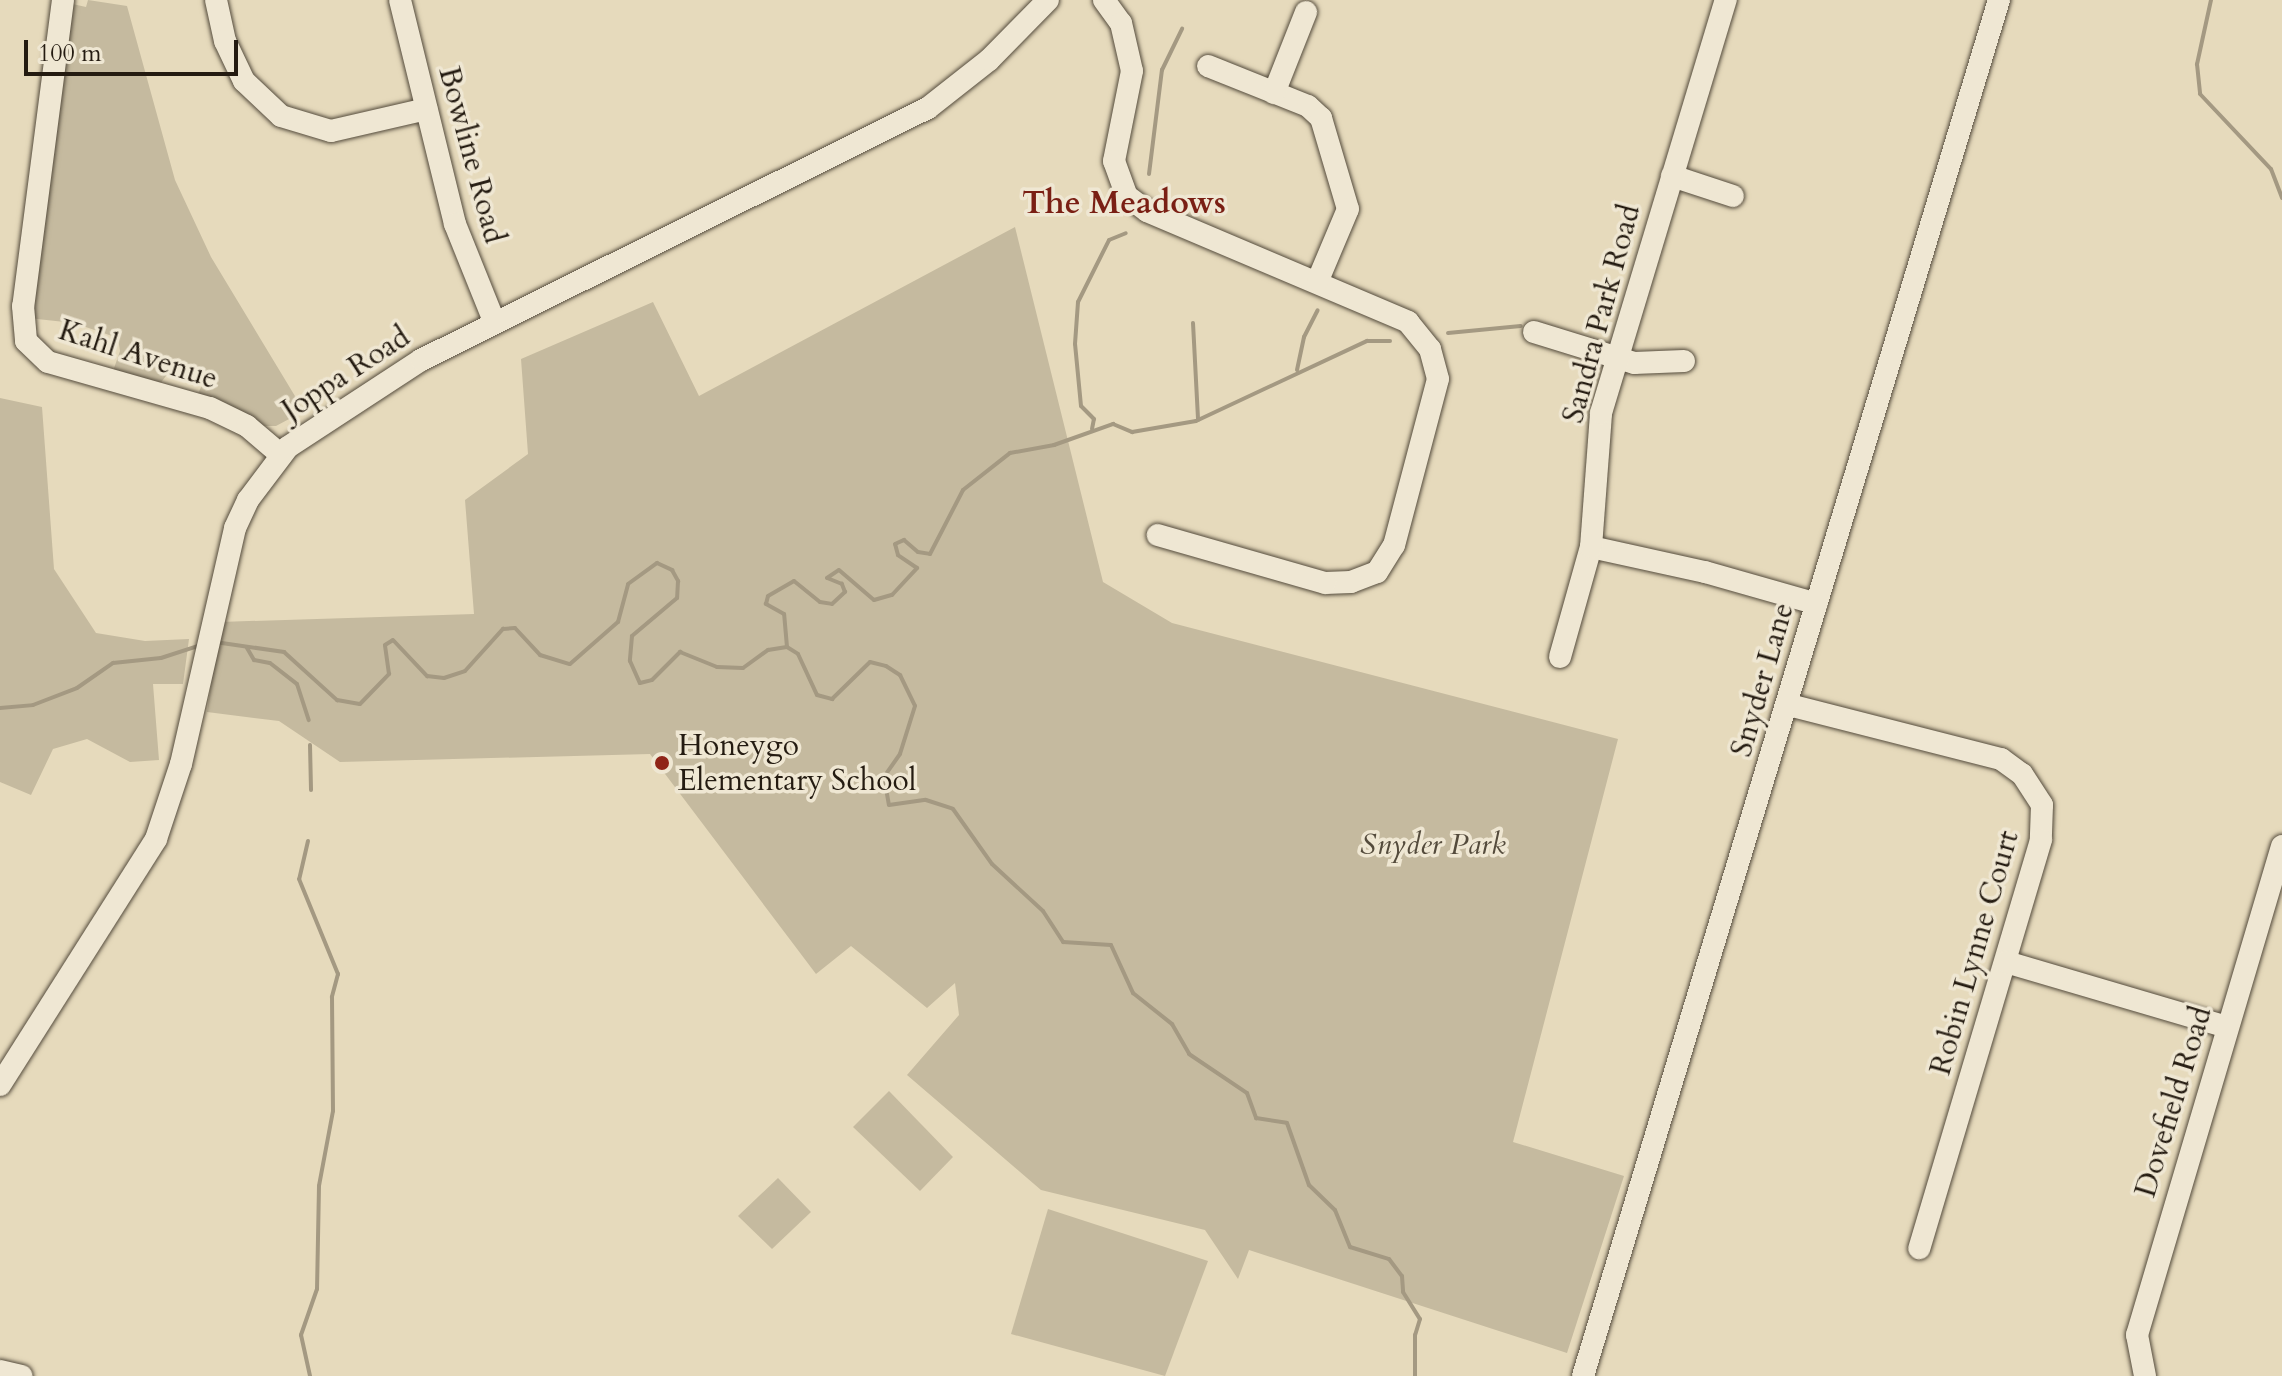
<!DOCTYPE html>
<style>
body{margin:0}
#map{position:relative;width:2282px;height:1376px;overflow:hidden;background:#e6dabc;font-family:Cardo,serif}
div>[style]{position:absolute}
.green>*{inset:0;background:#c5ba9f}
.stream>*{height:4px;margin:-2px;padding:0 2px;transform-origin:2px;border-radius:2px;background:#a49982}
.roads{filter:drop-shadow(0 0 2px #544b3c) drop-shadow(0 0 2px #544b3c)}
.minor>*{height:22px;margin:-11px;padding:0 11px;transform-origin:11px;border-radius:11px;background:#efe7d3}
.dots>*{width:22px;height:22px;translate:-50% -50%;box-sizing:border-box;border:4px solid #efe7d3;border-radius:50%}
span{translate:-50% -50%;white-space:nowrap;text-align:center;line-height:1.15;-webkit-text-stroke:7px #efe7d3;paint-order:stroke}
.street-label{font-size:30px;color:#241b11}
.poi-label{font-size:30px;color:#241b11}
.left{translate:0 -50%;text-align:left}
.park-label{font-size:30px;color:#544b3c;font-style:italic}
.neighbourhood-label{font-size:32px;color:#7a1f14;font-weight:700}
.scale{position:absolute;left:24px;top:40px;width:214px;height:36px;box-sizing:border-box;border:4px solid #241b11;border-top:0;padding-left:10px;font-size:24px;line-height:28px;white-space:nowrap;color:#241b11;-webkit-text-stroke:6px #efe7d3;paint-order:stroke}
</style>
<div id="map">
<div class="green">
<div style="clip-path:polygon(88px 0,127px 6px,175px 180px,211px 257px,304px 411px,276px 426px,261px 426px,196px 398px,203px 383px,199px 376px,166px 376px,159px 385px,112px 374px,120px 351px,118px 338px,74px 323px,28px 318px,68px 3px,86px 7px)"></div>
<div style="clip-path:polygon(1015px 227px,1103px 582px,1172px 623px,1618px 739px,1513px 1142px,1624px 1176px,1567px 1353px,1249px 1250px,1238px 1279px,1205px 1230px,1041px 1190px,907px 1075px,959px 1015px,955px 983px,927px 1008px,851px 946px,816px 974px,650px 754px,340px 762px,279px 721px,207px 712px,220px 622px,474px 614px,465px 500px,528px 454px,521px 359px,653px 302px,699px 396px)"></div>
<div style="clip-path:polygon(0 398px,42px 407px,54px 569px,96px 633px,145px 641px,189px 639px,183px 684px,153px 684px,159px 760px,130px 762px,87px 739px,53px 749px,31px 795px,0 782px)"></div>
<div style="clip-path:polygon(889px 1091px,953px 1157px,920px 1191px,853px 1127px)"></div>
<div style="clip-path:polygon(778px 1178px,811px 1212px,772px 1249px,738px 1216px)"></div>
<div style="clip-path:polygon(1048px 1209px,1208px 1261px,1165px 1376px,1011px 1334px)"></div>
</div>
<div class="stream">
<div style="left:2211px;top:0;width:66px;rotate:102.3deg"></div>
<div style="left:2197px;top:64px;width:30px;rotate:84deg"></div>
<div style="left:2200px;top:94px;width:103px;rotate:46.6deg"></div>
<div style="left:2271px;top:169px;width:31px;rotate:69deg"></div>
<div style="left:1149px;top:174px;width:105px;rotate:-82.9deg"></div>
<div style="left:1162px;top:70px;width:46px;rotate:-64deg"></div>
<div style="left:1193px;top:323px;width:97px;rotate:87deg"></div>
<div style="left:1448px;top:333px;width:73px;rotate:-5.5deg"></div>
<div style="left:1297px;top:370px;width:34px;rotate:-78deg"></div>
<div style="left:1304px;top:337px;width:30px;rotate:-63deg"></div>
<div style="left:1092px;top:429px;width:10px;rotate:-79deg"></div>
<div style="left:1094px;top:419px;width:18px;rotate:-135deg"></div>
<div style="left:1081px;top:406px;width:62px;rotate:-95.5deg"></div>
<div style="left:1075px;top:344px;width:42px;rotate:-85.9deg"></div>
<div style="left:1078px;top:302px;width:69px;rotate:-63.4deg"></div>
<div style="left:1109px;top:240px;width:18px;rotate:-22deg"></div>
<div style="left:215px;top:642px;width:70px;rotate:8.2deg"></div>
<div style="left:284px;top:652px;width:72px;rotate:42.2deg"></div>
<div style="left:337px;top:700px;width:23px;rotate:10deg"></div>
<div style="left:360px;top:704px;width:42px;rotate:-46deg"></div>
<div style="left:389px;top:674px;width:29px;rotate:-98deg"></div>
<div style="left:385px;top:645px;width:9px;rotate:-32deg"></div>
<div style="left:393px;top:640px;width:50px;rotate:46.6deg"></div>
<div style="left:427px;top:676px;width:17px;rotate:7deg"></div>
<div style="left:444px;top:678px;width:22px;rotate:-18deg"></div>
<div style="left:465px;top:671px;width:57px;rotate:-47.9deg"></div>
<div style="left:503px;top:629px;width:12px;rotate:-5deg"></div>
<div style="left:515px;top:628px;width:37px;rotate:47deg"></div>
<div style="left:540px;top:655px;width:31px;rotate:17deg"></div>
<div style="left:570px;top:664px;width:64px;rotate:-41.2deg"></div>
<div style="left:618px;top:622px;width:39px;rotate:-75deg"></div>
<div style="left:628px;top:584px;width:36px;rotate:-36deg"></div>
<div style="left:657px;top:563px;width:17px;rotate:25deg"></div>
<div style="left:672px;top:570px;width:13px;rotate:61deg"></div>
<div style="left:678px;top:581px;width:17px;rotate:93deg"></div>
<div style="left:677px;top:598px;width:59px;rotate:139.8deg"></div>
<div style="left:632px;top:636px;width:25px;rotate:95deg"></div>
<div style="left:630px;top:661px;width:24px;rotate:66deg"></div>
<div style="left:640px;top:683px;width:12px;rotate:-14deg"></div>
<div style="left:652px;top:680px;width:40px;rotate:-45deg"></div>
<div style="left:680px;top:652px;width:40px;rotate:22deg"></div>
<div style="left:717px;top:667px;width:26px;rotate:2deg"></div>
<div style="left:743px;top:668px;width:31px;rotate:-36deg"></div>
<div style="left:768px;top:650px;width:19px;rotate:-9deg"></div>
<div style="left:787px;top:647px;width:13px;rotate:32deg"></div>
<div style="left:798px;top:654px;width:45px;rotate:65.1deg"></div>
<div style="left:817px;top:695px;width:16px;rotate:15deg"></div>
<div style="left:832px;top:699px;width:53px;rotate:-44.2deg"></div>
<div style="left:870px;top:662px;width:16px;rotate:14deg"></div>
<div style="left:886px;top:666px;width:17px;rotate:33deg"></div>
<div style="left:900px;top:675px;width:34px;rotate:64deg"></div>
<div style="left:915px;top:706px;width:50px;rotate:107.4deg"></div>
<div style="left:900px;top:754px;width:28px;rotate:125deg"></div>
<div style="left:884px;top:777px;width:28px;rotate:80deg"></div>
<div style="left:889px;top:805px;width:37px;rotate:-8deg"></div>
<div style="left:926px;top:800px;width:28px;rotate:18deg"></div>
<div style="left:953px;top:809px;width:67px;rotate:54.7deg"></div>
<div style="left:992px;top:864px;width:69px;rotate:42.7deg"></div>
<div style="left:1043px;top:911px;width:37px;rotate:57deg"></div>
<div style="left:1063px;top:942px;width:48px;rotate:3.6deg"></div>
<div style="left:1111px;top:945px;width:53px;rotate:65.4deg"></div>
<div style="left:1133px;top:993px;width:50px;rotate:38.5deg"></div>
<div style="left:1172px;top:1024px;width:34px;rotate:60deg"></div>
<div style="left:1189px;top:1054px;width:70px;rotate:33.9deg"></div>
<div style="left:1247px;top:1093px;width:27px;rotate:70deg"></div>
<div style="left:1256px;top:1118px;width:31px;rotate:9deg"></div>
<div style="left:1287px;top:1123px;width:66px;rotate:70.5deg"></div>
<div style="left:1309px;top:1185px;width:36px;rotate:44deg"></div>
<div style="left:1335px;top:1210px;width:40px;rotate:68deg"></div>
<div style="left:1350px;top:1247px;width:41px;rotate:17.1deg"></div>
<div style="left:1389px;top:1259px;width:21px;rotate:53deg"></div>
<div style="left:1402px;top:1276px;width:16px;rotate:86deg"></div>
<div style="left:1403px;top:1292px;width:32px;rotate:58deg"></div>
<div style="left:1420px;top:1319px;width:17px;rotate:107deg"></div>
<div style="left:1415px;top:1335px;width:41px;rotate:90deg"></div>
<div style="left:787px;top:647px;width:33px;rotate:-95deg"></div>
<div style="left:784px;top:614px;width:21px;rotate:-151deg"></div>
<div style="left:766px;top:604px;width:8px;rotate:-76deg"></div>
<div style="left:768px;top:596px;width:30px;rotate:-30deg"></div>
<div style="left:794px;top:581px;width:33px;rotate:39deg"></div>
<div style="left:820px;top:602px;width:12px;rotate:9deg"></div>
<div style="left:832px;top:604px;width:18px;rotate:-43deg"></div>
<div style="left:845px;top:592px;width:9px;rotate:-111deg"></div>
<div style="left:842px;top:584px;width:16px;rotate:-158deg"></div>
<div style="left:827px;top:578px;width:14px;rotate:-34deg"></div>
<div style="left:839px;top:570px;width:46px;rotate:40.6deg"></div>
<div style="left:874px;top:600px;width:19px;rotate:-16deg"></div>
<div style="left:892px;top:595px;width:37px;rotate:-47deg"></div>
<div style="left:917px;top:568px;width:23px;rotate:-146deg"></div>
<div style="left:898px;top:555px;width:11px;rotate:-105deg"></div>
<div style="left:895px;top:544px;width:10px;rotate:-24deg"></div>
<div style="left:904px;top:540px;width:18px;rotate:41deg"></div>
<div style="left:918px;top:552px;width:12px;rotate:9deg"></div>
<div style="left:930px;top:554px;width:72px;rotate:-62.7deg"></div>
<div style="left:963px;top:490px;width:60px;rotate:-38.2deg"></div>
<div style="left:1010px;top:453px;width:45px;rotate:-10.3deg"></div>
<div style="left:1054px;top:445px;width:63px;rotate:-19.6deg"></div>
<div style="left:1113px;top:424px;width:21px;rotate:23deg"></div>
<div style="left:1132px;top:432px;width:65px;rotate:-9.8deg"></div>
<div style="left:1196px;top:421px;width:189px;rotate:-25.1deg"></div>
<div style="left:1367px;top:341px;width:23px"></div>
<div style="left:247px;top:648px;width:14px;rotate:60deg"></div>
<div style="left:254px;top:660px;width:16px;rotate:11deg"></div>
<div style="left:270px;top:663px;width:34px;rotate:38deg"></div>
<div style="left:297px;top:684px;width:38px;rotate:72deg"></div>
<div style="left:0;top:708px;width:33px;rotate:-5deg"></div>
<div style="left:33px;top:705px;width:47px;rotate:-21.1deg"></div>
<div style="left:77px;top:688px;width:44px;rotate:-34.8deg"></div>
<div style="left:113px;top:663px;width:48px;rotate:-5.9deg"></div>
<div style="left:161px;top:658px;width:40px;rotate:-18deg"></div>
<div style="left:310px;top:745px;width:45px;rotate:88.7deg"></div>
<div style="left:308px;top:841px;width:39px;rotate:103deg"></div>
<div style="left:299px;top:879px;width:103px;rotate:67.7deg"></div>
<div style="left:338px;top:974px;width:24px;rotate:105deg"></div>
<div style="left:332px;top:997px;width:114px;rotate:89.5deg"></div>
<div style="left:333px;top:1111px;width:76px;rotate:100.6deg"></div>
<div style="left:319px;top:1186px;width:103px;rotate:91.1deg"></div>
<div style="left:317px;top:1289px;width:49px;rotate:109.2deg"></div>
<div style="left:301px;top:1335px;width:42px;rotate:77.6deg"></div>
</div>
<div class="roads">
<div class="minor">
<div style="left:63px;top:0;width:309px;rotate:97.4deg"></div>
<div style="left:23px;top:306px;width:35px;rotate:85deg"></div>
<div style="left:26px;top:341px;width:30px;rotate:44deg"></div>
<div style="left:48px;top:362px;width:168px;rotate:15.9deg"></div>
<div style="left:210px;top:408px;width:41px;rotate:25.9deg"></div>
<div style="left:247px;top:426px;width:45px;rotate:40.5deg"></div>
<div style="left:216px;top:0;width:42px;rotate:77.6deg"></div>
<div style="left:225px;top:41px;width:44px;rotate:64.6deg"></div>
<div style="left:244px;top:81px;width:51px;rotate:43.4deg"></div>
<div style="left:281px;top:116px;width:52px;rotate:16.7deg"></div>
<div style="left:331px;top:131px;width:98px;rotate:-13deg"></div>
<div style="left:400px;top:0;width:231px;rotate:76.2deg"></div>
<div style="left:455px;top:224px;width:105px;rotate:68.1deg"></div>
<div style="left:1104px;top:0;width:29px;rotate:54deg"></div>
<div style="left:1121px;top:23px;width:49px;rotate:77.1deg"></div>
<div style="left:1132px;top:71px;width:92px;rotate:101.3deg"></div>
<div style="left:1114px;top:161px;width:37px;rotate:70deg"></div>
<div style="left:1127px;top:196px;width:25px;rotate:37deg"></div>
<div style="left:1147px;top:211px;width:284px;rotate:23deg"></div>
<div style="left:1408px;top:322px;width:35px;rotate:51deg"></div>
<div style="left:1430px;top:349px;width:31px;rotate:75deg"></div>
<div style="left:1438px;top:379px;width:172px;rotate:104.8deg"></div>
<div style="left:1394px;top:545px;width:32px;rotate:122deg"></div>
<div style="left:1377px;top:572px;width:28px;rotate:159deg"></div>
<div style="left:1351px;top:582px;width:26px;rotate:178deg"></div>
<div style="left:1325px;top:583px;width:174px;rotate:-164deg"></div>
<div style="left:1208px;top:66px;width:108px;rotate:21.8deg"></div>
<div style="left:1308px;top:106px;width:18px;rotate:43deg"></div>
<div style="left:1321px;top:118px;width:95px;rotate:73.5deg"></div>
<div style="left:1348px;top:209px;width:77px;rotate:112.9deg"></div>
<div style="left:1274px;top:93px;width:87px;rotate:-68.4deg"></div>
<div style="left:1672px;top:176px;width:64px;rotate:18.2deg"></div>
<div style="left:1534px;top:332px;width:105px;rotate:17.2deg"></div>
<div style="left:1634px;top:363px;width:50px;rotate:-2.3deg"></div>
<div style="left:1591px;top:547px;width:117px;rotate:12.4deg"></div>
<div style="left:1705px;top:572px;width:116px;rotate:15.9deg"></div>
<div style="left:1560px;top:657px;width:114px;rotate:-74.3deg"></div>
<div style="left:1591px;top:547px;width:134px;rotate:-85.7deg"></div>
<div style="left:1601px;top:413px;width:432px;rotate:-73.2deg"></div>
<div style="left:1789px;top:705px;width:219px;rotate:14.3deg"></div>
<div style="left:2001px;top:759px;width:26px;rotate:36deg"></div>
<div style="left:2022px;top:774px;width:37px;rotate:57deg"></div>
<div style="left:2042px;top:805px;width:35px;rotate:92deg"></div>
<div style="left:2041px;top:840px;width:426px;rotate:106.6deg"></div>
<div style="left:2006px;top:962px;width:230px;rotate:16.4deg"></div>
<div style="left:0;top:1085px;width:291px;rotate:-57.6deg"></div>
<div style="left:156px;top:839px;width:79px;rotate:-71.6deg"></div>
<div style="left:181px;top:764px;width:242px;rotate:-77.1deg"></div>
<div style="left:235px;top:528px;width:31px;rotate:-65deg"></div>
<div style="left:248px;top:500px;width:66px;rotate:-53deg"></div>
<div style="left:288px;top:447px;width:159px;rotate:-33.2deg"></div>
<div style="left:421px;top:360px;width:566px;rotate:-26.43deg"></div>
<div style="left:928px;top:108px;width:78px;rotate:-38.2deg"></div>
<div style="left:989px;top:60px;width:84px;rotate:-45.5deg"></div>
<div style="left:0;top:1371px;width:22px;rotate:13deg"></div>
<div style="left:1583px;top:1376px;width:1438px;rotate:-73.18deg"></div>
<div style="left:2145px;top:1376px;width:42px;rotate:-101deg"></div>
<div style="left:2137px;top:1335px;width:510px;rotate:-73.48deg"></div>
</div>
</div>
<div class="dots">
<div style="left:662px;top:763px;background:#8f2418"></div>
</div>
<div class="street-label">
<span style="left:471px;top:155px;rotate:75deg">Bowline Road</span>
<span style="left:1602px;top:314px;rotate:-75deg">Sandra Park Road</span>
<span style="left:138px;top:355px;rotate:18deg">Kahl Avenue</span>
<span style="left:346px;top:374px;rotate:-33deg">Joppa Road</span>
<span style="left:1763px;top:680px;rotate:-74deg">Snyder Lane</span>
<span style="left:1975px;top:953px;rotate:-74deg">Robin Lynne Court</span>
<span style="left:2174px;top:1102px;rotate:-73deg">Dovefield Road</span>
</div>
<div class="poi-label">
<span class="left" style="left:678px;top:763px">Honeygo<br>Elementary School</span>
</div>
<div class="park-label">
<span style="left:1433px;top:845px">Snyder Park</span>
</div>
<div class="neighbourhood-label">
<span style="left:1124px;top:203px">The Meadows</span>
</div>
<div class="scale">100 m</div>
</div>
